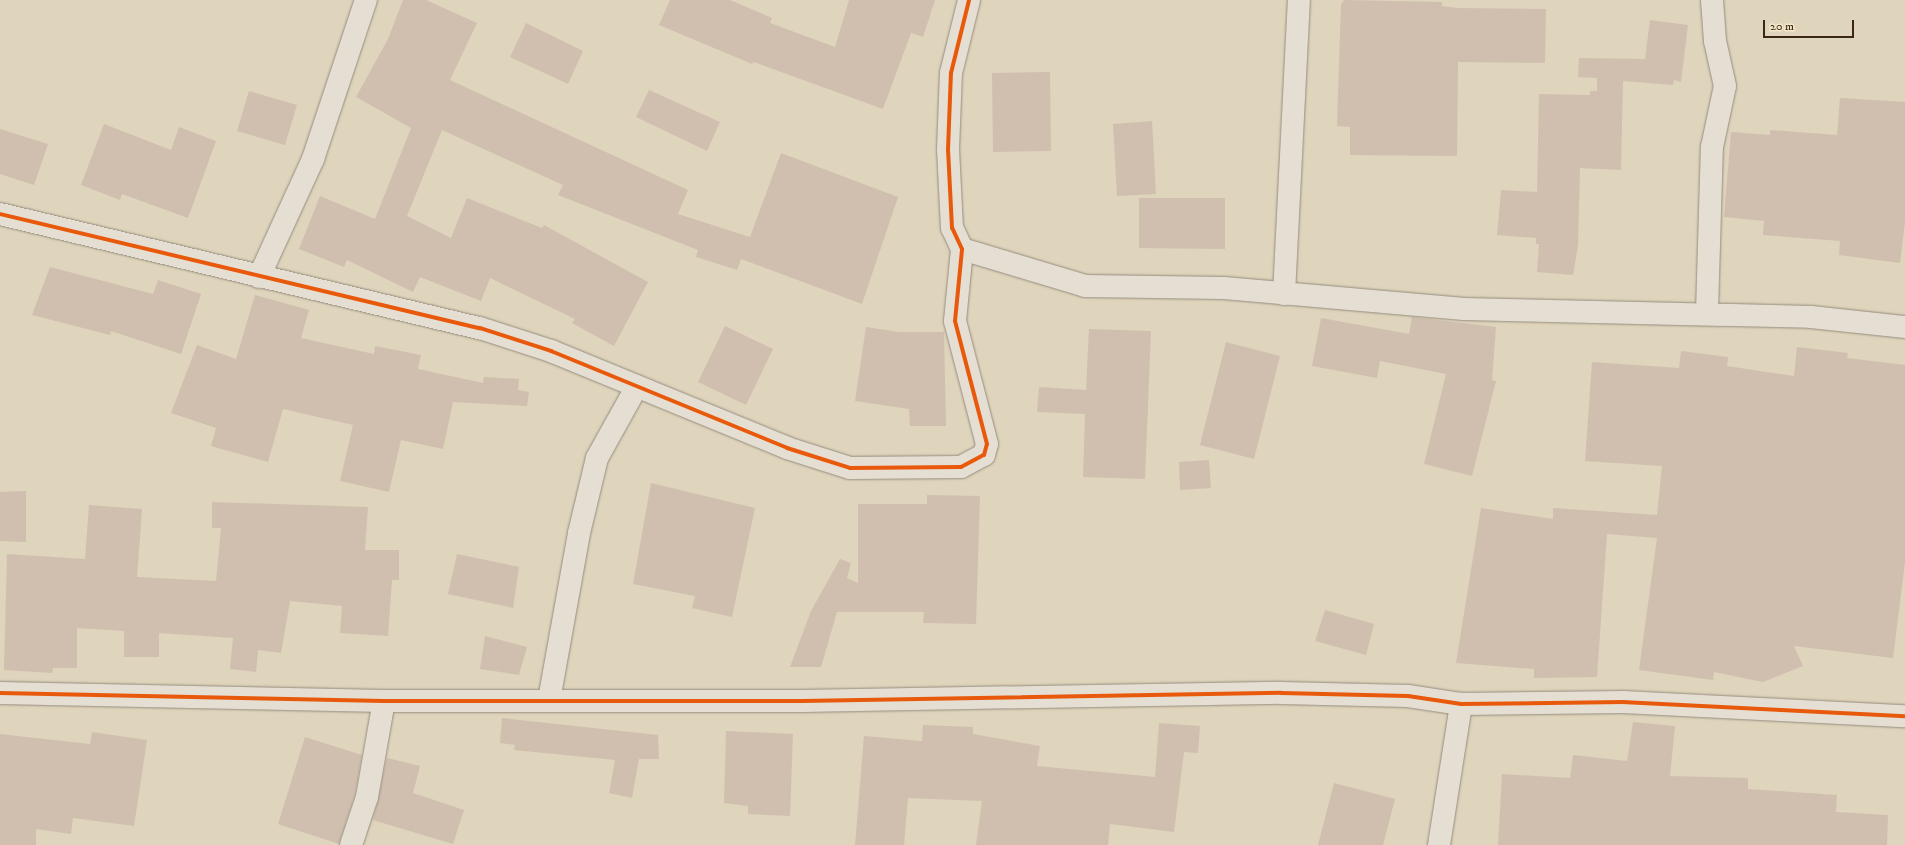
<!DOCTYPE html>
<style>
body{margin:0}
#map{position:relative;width:1905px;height:845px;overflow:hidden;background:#dfd4bc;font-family:"IM FELL DW Pica",serif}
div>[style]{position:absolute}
.building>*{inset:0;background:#d0bfaf}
.roads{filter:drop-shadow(0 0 1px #958c7d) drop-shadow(0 0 1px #958c7d)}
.minor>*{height:22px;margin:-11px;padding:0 11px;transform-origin:11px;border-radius:11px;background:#e5dfd3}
.cycleway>*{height:4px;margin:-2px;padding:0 2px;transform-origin:2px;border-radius:2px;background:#e8590c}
span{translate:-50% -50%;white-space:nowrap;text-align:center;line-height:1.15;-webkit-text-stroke:3px #f3e6ca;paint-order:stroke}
.scale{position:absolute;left:1763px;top:20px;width:91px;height:18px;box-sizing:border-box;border:2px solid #3a2815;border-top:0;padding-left:5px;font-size:12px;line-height:14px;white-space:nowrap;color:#3a2815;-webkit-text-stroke:3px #f3e6ca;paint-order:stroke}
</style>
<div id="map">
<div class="building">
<div style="clip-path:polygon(403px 0,426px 0,477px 23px,450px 80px,688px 190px,678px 214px,750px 237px,781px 153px,898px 197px,862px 304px,741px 259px,737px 270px,696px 257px,698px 250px,558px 195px,563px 185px,442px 130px,407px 216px,451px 238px,467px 198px,542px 228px,544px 225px,648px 282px,614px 346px,572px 323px,575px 319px,490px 278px,481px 301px,420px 277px,413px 292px,347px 260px,344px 267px,299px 249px,320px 196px,375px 219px,411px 128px,356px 97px,388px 39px)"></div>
<div style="clip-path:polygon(670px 0,730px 0,772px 18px,770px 23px,835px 47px,849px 0,935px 0,923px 37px,911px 33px,883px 109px,754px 62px,752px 64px,659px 25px)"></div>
<div style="clip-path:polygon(1344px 0,1442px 2px,1442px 6px,1458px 8px,1546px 9px,1545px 63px,1458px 62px,1457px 156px,1350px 155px,1350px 127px,1337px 126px,1341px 4px)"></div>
<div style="clip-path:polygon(1650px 20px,1688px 25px,1681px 82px,1674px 80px,1673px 85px,1623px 81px,1621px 170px,1580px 168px,1578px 245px,1573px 275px,1537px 272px,1539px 244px,1536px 244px,1536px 238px,1497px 235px,1501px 190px,1537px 192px,1539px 94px,1590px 95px,1590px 91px,1597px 91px,1597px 78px,1578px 77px,1579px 58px,1645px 59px)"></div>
<div style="clip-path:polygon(526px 23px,583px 51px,568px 84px,510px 57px)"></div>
<div style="clip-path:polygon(1050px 72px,1051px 151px,993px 152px,992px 73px)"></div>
<div style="clip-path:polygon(649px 90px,720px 122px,707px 151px,636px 117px)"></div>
<div style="clip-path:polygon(249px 91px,297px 105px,285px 145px,237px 131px)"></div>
<div style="clip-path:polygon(1840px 98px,1905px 102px,1905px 222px,1900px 263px,1839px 255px,1840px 241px,1763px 235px,1764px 221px,1724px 217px,1731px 132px,1770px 135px,1770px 130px,1837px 135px)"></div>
<div style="clip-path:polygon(1152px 121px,1156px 194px,1117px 196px,1113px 124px)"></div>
<div style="clip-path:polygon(104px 124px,171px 150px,179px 127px,216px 141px,188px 218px,122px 194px,120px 200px,81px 185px)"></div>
<div style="clip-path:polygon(0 129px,48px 144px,34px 185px,0 174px)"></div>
<div style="clip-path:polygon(1139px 198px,1225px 198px,1225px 249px,1139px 248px)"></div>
<div style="clip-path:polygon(50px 267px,153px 294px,158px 280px,201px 294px,181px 354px,111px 331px,110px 335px,32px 315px)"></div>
<div style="clip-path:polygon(255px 295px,309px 310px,301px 338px,374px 354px,375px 346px,421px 355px,418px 369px,483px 383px,484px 377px,519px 379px,518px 390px,529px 392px,527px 406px,453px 402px,443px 449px,401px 440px,389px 492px,340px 481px,353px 425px,283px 409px,268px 462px,211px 446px,216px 428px,171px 413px,197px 345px,236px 359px)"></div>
<div style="clip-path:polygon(1412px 317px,1496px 327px,1492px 380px,1496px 381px,1472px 476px,1424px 464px,1446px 374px,1380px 361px,1377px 378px,1312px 366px,1321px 318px,1409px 334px)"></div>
<div style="clip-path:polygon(725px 326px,773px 349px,746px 405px,698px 382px)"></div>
<div style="clip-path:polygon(866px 327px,899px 332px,944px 332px,946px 426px,910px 426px,909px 409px,855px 401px)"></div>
<div style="clip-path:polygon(1089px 329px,1151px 331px,1145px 479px,1083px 477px,1085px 414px,1037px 412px,1039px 387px,1086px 390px)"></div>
<div style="clip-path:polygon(1226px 342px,1280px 356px,1254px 459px,1200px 445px)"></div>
<div style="clip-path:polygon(1797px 347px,1848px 353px,1847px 358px,1905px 365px,1905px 562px,1893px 658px,1794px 646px,1803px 666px,1763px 682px,1714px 672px,1713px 680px,1639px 670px,1657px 538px,1607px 534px,1597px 677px,1534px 678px,1534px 669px,1456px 663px,1481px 508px,1553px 519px,1553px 508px,1657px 515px,1662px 466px,1585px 461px,1592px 362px,1679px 368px,1681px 351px,1728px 357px,1727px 366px,1794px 376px)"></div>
<div style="clip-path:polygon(1209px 460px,1211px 488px,1180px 490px,1179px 462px)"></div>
<div style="clip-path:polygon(651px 483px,755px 508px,732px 617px,692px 608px,695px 596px,633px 584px)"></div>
<div style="clip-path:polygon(26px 491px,26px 542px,0 541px,0 492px)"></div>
<div style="clip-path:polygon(927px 495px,980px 496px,976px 624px,923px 623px,924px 612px,837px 612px,821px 667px,790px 667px,811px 611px,840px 559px,851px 563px,847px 578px,858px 583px,858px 504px,927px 504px)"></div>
<div style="clip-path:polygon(212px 502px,368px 507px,365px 550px,399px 550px,399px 580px,392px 580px,388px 636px,340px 633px,342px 606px,290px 601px,281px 653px,258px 650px,256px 672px,230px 669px,233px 638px,159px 633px,159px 657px,124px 657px,124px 631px,77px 628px,77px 668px,53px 668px,52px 673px,4px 670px,7px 554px,85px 559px,89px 505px,142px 509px,137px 577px,216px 581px,221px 528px,212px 528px)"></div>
<div style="clip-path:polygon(457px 554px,519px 567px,513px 608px,448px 594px)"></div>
<div style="clip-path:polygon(1325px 610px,1374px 624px,1366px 655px,1315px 641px)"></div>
<div style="clip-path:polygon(485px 636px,527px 647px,519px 675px,480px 669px)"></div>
<div style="clip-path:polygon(502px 718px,658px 735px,659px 759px,639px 759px,632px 798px,609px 793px,615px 760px,514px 750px,515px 745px,500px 743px)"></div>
<div style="clip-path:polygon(1633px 722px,1675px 726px,1670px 776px,1748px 778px,1748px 789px,1837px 795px,1836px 812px,1888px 815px,1887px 845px,1498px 845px,1502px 774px,1570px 778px,1573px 755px,1627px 761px)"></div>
<div style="clip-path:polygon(1159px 723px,1200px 726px,1198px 753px,1184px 752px,1174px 832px,1110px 824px,1108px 845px,976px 845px,982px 801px,908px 798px,904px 845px,855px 845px,864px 736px,922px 741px,923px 725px,973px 727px,973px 734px,1040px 746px,1037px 766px,1155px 777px)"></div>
<div style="clip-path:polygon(726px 731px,793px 734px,790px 816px,748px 814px,748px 806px,724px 803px)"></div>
<div style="clip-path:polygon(92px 732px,147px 740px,134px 826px,73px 818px,71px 834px,36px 829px,36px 845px,0 845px,0 734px,90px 744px)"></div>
<div style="clip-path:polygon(305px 737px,362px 755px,355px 794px,339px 844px,278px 824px)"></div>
<div style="clip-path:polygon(387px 758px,420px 766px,413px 793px,464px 810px,453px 844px,373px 820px)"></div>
<div style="clip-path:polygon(1334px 783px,1395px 799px,1383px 845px,1318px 845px)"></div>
</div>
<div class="roads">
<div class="minor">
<div style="left:0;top:214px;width:493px;rotate:13.4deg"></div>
<div style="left:480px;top:328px;width:75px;rotate:17.9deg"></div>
<div style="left:551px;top:351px;width:255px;rotate:22.3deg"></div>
<div style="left:787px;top:448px;width:66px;rotate:17.6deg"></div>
<div style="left:850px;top:468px;width:111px;rotate:-0.5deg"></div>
<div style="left:961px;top:467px;width:26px;rotate:-28deg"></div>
<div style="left:984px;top:455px;width:11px;rotate:-75deg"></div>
<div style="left:987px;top:444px;width:127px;rotate:-104.6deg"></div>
<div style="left:955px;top:321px;width:72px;rotate:-84.4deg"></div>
<div style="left:962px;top:249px;width:23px;rotate:-115deg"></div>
<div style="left:952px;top:228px;width:78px;rotate:-92.9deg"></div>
<div style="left:948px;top:150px;width:77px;rotate:-87.8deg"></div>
<div style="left:951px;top:73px;width:75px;rotate:-76.1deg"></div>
<div style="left:962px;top:249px;width:128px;rotate:16.7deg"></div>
<div style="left:1085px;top:286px;width:139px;rotate:0.8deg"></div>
<div style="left:1224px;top:288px;width:241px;rotate:5deg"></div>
<div style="left:1464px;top:309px;width:347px;rotate:1.3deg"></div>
<div style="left:1811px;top:317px;width:95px;rotate:6.1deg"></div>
<div style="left:259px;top:277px;width:130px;rotate:-65.4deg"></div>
<div style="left:313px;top:159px;width:168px;rotate:-71.6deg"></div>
<div style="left:1284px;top:294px;width:294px;rotate:-87.1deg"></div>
<div style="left:1707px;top:312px;width:165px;rotate:-88.3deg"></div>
<div style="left:1712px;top:147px;width:62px;rotate:-78deg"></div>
<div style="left:1725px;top:86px;width:46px;rotate:-102.5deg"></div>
<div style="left:1715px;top:41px;width:41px;rotate:-94.2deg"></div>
<div style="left:0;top:693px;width:384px;rotate:1.2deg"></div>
<div style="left:384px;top:701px;width:418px"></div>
<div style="left:802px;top:701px;width:479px;rotate:-1deg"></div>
<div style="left:1281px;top:693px;width:127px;rotate:1.4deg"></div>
<div style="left:1408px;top:696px;width:54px;rotate:8.6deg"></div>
<div style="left:1461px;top:704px;width:163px;rotate:-0.7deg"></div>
<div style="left:1624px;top:702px;width:281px;rotate:2.9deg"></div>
<div style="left:549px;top:700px;width:170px;rotate:-79.8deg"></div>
<div style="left:579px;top:533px;width:77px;rotate:-76.5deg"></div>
<div style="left:597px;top:458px;width:82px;rotate:-60.9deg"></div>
<div style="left:351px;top:845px;width:51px;rotate:-71.6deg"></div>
<div style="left:367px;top:797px;width:97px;rotate:-80deg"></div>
<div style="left:1439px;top:845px;width:143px;rotate:-81.1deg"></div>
</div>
</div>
<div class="cycleway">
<div style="left:0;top:214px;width:493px;rotate:13.4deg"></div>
<div style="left:480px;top:328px;width:75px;rotate:17.9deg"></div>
<div style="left:551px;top:351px;width:255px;rotate:22.3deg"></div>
<div style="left:787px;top:448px;width:66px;rotate:17.6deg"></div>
<div style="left:850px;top:468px;width:111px;rotate:-0.5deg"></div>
<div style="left:961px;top:467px;width:26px;rotate:-28deg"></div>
<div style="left:984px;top:455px;width:11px;rotate:-75deg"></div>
<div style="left:987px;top:444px;width:127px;rotate:-104.6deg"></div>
<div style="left:955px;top:321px;width:72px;rotate:-84.4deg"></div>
<div style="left:962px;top:249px;width:23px;rotate:-115deg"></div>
<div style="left:952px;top:228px;width:78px;rotate:-92.9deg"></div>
<div style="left:948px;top:150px;width:77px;rotate:-87.8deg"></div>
<div style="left:951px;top:73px;width:75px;rotate:-76.1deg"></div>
<div style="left:0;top:693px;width:384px;rotate:1.2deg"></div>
<div style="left:384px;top:701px;width:418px"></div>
<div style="left:802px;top:701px;width:479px;rotate:-1deg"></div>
<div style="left:1281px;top:693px;width:127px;rotate:1.4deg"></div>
<div style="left:1408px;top:696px;width:54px;rotate:8.6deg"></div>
<div style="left:1461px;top:704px;width:163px;rotate:-0.7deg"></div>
<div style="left:1624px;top:702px;width:281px;rotate:2.9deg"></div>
</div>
<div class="scale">20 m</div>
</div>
